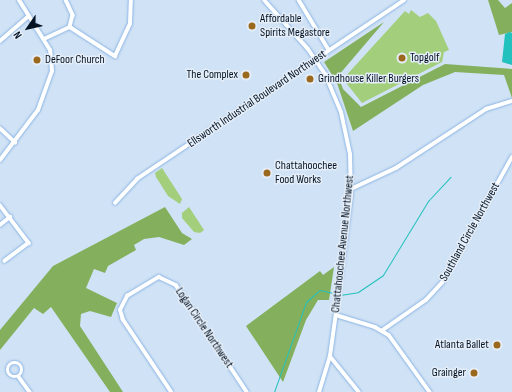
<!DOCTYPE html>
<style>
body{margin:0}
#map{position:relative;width:512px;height:392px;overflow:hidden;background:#d0e2f5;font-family:"Sofia Sans Condensed",sans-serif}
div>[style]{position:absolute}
.green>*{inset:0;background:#a3cf7d}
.forest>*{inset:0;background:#84b05e}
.water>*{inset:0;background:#22c1bd}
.stream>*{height:1px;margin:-0.5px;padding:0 0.5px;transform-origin:0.5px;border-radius:0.5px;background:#22c1bd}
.roads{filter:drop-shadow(0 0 1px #8bb5e5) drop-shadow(0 0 1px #8bb5e5)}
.minor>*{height:3.5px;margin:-1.75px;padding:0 1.75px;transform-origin:1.75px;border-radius:1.75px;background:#fff}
.minor>.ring{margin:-1.75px;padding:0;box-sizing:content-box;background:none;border:3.5px solid #fff;border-radius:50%}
.tertiary>*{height:4px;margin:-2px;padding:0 2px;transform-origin:2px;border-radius:2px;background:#fff}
.dots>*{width:11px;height:11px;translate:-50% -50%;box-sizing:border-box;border:2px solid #e5eef8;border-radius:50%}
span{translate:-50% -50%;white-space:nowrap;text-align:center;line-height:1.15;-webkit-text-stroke:3px #e5eef8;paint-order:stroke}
.poi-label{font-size:12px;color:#041324}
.left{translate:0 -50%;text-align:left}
.right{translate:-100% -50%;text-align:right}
.street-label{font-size:12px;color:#041324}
.north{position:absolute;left:8px;top:8px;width:40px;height:40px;-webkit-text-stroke:3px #e5eef8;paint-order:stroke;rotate:236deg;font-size:11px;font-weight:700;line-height:16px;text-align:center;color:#041324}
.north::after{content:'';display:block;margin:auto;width:14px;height:18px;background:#041324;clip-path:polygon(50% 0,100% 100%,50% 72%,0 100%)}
</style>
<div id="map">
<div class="green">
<div style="clip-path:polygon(411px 10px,420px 17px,428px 13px,436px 21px,449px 50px,444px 52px,442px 62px,362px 103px,343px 79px,405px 11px,409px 14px)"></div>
<div style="clip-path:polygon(162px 168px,182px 199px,180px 204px,168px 196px,156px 177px,155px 173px)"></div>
<div style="clip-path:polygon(189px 207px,204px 230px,200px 233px,194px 232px,182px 218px,182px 213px)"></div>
</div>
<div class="forest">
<div style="clip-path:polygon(488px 0,498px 0,505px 8px,512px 3px,512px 32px,499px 35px)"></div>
<div style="clip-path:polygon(384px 22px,338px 76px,343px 89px,361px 107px,445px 64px,512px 69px,512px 98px,504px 75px,455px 72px,423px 85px,353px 131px,337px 83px,324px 62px)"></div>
<div style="clip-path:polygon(165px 207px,182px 233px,192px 239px,184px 245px,159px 237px,144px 239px,134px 245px,136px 250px,108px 266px,105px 273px,94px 269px,86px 288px,117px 303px,111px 317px,90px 311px,81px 314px,80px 326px,123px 392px,110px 392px,51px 307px,43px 314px,34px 308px,0 350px,0 330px,53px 266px)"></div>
<div style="clip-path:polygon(334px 267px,329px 300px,318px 300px,306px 320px,283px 382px,246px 326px,320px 271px,323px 275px)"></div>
</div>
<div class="water">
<div style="clip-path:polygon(510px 32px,512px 33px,512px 65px,502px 62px,505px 34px)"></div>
</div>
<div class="stream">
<div style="left:340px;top:295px;width:18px;rotate:-9deg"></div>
<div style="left:358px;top:292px;width:30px;rotate:-34deg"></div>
<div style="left:383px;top:275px;width:87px;rotate:-58.7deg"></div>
<div style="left:428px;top:201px;width:33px;rotate:-47deg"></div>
<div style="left:274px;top:392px;width:96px;rotate:-70.4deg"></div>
<div style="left:306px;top:302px;width:18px;rotate:-41deg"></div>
<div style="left:320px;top:290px;width:17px;rotate:13deg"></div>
</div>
<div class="roads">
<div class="minor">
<div style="left:66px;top:0;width:17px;rotate:65deg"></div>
<div style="left:73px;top:15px;width:12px;rotate:104deg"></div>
<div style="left:299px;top:0;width:58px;rotate:59deg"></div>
<div style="left:70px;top:27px;width:54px;rotate:32.8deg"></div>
<div style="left:115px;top:56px;width:35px;rotate:-65deg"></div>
<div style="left:130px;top:24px;width:24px;rotate:-88deg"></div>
<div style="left:44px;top:39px;width:29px;rotate:-25deg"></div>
<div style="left:0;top:41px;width:38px;rotate:-41deg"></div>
<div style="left:0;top:128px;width:21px;rotate:43deg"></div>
<div style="left:351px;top:189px;width:50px;rotate:-25deg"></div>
<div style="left:396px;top:168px;width:108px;rotate:-33.2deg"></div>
<div style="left:486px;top:109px;width:27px;rotate:-17deg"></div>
<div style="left:115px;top:203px;width:33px;rotate:-47deg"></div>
<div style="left:137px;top:179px;width:321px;rotate:-33.8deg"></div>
<div style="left:0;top:205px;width:48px;rotate:52.7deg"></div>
<div style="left:29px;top:243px;width:30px;rotate:143deg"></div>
<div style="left:0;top:225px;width:13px;rotate:-39deg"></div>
<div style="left:336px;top:315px;width:41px;rotate:17.1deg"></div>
<div style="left:375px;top:327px;width:16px;rotate:30deg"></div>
<div style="left:389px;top:335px;width:70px;rotate:54.3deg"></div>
<div style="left:383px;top:330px;width:52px;rotate:-34.9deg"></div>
<div style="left:426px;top:300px;width:23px;rotate:-47deg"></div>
<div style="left:442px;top:283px;width:144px;rotate:-60.9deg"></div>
<div style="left:330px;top:356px;width:46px;rotate:51.1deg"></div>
<div class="ring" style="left:8px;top:363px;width:10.5px;height:10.5px"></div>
<div style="left:19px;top:377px;width:19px;rotate:54deg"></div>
<div style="left:171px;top:392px;width:87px;rotate:-123.7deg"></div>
<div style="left:123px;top:320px;width:10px;rotate:-107deg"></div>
<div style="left:120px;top:310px;width:16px;rotate:-63deg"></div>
<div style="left:127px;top:296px;width:37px;rotate:-31deg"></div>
<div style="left:159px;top:277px;width:19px;rotate:25deg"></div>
<div style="left:176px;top:285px;width:128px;rotate:56.4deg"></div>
</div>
<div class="tertiary">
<div style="left:264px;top:0;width:66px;rotate:48.1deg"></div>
<div style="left:308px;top:49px;width:30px;rotate:56deg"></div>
<div style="left:325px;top:74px;width:41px;rotate:67.2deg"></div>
<div style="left:341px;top:112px;width:43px;rotate:77.9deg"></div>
<div style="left:350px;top:154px;width:40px;rotate:88.6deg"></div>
<div style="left:351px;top:194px;width:98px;rotate:97.1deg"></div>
<div style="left:339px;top:291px;width:66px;rotate:97.9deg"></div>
<div style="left:330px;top:356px;width:38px;rotate:107deg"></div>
<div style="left:0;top:160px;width:63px;rotate:-52.8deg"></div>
<div style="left:38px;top:110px;width:41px;rotate:-70.3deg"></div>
<div style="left:52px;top:71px;width:21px;rotate:-95deg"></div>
<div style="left:50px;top:50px;width:59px;rotate:-121.8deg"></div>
</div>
</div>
<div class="dots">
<div style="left:252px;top:26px;background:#9b691e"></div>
<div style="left:402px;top:58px;background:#9b691e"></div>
<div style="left:37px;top:60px;background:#9b691e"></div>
<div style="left:246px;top:75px;background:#9b691e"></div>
<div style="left:310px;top:79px;background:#9b691e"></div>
<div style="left:267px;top:173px;background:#9b691e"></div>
<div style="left:497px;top:345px;background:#9b691e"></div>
<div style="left:474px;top:373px;background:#9b691e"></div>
</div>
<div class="poi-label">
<span class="left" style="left:260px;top:26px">Affordable<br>Spirits Megastore</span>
<span class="left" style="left:410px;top:58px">Topgolf</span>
<span class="left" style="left:45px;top:60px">DeFoor Church</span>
<span class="right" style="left:238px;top:75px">The Complex</span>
<span class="left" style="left:318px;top:79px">Grindhouse Killer Burgers</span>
<span class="left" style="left:275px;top:173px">Chattahoochee<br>Food Works</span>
<span class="right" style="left:489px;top:345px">Atlanta Ballet</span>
<span class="right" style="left:466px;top:373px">Grainger</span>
</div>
<div class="street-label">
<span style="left:257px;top:99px;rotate:-34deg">Ellsworth Industrial Boulevard Northwest</span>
<span style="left:470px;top:232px;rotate:-61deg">Southland Circle Northwest</span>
<span style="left:343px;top:244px;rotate:-84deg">Chattahoochee Avenue Northwest</span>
<span style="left:204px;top:328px;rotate:56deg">Logan Circle Northwest</span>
</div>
<div class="north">N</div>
</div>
